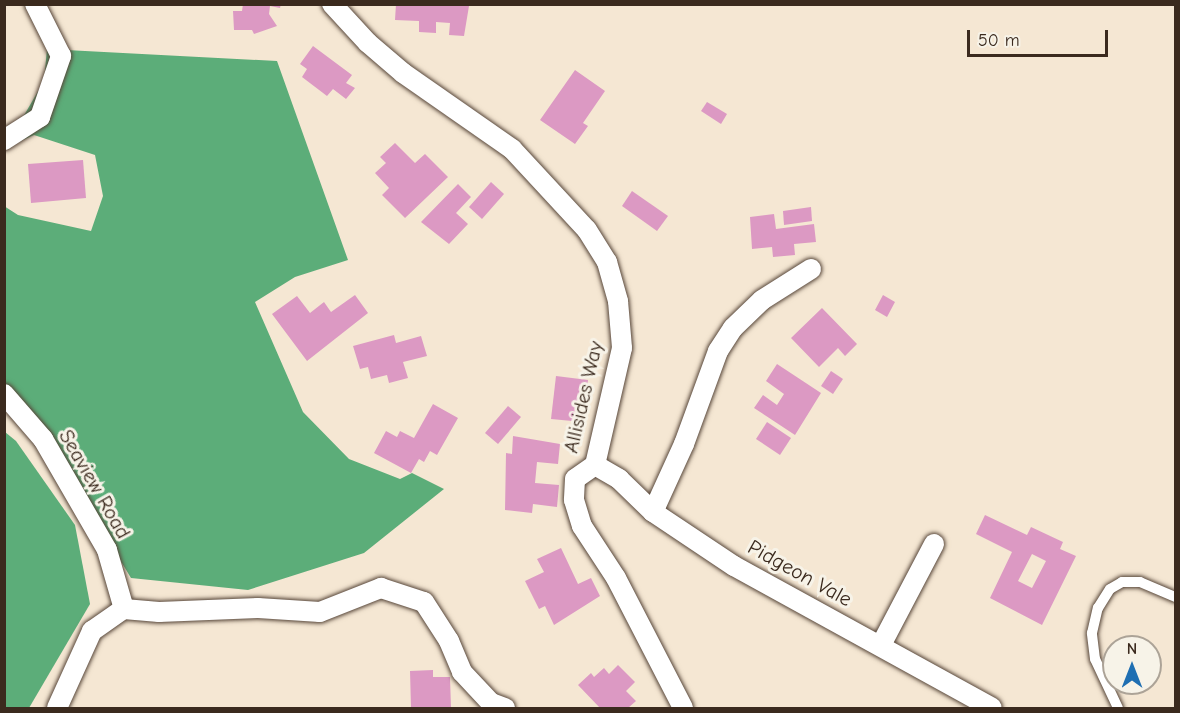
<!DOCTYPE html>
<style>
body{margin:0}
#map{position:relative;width:1180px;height:713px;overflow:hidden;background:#f5e7d3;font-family:"Comic Neue",sans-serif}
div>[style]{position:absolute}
.forest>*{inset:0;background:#5cad79}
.building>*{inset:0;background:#dc99c3}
.roads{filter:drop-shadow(0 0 2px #574639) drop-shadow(0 0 2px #574639)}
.service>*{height:10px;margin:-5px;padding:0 5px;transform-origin:5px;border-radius:5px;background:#fff}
.minor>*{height:20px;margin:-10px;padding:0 10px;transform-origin:10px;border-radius:10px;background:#fff}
span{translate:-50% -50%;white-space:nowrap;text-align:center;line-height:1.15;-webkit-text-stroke:6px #f7f3e8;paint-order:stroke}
.street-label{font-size:21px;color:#3b2a1e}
.frame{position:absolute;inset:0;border:6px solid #3b2a1e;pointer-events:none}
.north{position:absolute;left:1102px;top:635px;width:60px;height:60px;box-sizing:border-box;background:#f7f3e8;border:2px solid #aca397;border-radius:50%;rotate:0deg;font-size:16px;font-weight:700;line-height:24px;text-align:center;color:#3b2a1e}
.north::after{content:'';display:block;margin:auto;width:21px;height:27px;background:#1f6fb2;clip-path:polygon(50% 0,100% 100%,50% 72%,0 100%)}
.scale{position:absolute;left:967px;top:30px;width:141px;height:27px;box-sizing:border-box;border:3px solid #3b2a1e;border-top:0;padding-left:8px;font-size:18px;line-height:21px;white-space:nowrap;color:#3b2a1e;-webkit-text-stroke:4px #f7f3e8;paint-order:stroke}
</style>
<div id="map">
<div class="forest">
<div style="clip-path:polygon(47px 49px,277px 61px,348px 260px,295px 277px,255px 302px,303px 412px,349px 459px,400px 479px,412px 473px,444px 489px,364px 553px,248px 590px,131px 578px,45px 436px,5px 383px,4px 206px,18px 215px,91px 231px,103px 196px,95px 155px,34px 135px,5px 148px,44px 81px)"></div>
<div style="clip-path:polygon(5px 432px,16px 441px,75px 525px,90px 604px,29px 708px,5px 708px)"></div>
</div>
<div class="building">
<div style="clip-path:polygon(243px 4px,281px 4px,280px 8px,270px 6px,269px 14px,277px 26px,254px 34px,252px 30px,234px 30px,233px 11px,242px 11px)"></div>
<div style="clip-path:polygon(396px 4px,469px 6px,464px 36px,449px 35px,450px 23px,436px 22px,436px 33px,419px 32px,419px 21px,395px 20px)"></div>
<div style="clip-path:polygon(313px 46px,352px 75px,346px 83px,355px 88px,346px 99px,333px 89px,327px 96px,302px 77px,307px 69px,300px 64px)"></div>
<div style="clip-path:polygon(575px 70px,605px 91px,583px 123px,588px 126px,575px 144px,540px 120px)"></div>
<div style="clip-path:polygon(707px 102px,727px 114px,721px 124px,701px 111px)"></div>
<div style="clip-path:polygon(395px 143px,415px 163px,425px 154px,448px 177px,405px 218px,382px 195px,389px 188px,375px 173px,386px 163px,380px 157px)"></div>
<div style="clip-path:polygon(83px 160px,86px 198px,31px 203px,28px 164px)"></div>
<div style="clip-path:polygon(491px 182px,504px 194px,482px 219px,469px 207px)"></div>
<div style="clip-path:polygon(458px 184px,471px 197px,456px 213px,468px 224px,449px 244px,421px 222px)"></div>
<div style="clip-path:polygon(632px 191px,668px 216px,657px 231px,622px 206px)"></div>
<div style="clip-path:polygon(811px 207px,812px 221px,784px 225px,783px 211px)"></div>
<div style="clip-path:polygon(774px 214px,776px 229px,814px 224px,816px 242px,794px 244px,795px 255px,773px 257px,772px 247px,752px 249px,750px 217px)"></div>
<div style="clip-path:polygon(355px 295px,368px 313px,307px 361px,272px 314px,297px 296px,310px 313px,324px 302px,331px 312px)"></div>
<div style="clip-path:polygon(883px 295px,895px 302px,887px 317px,875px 310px)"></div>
<div style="clip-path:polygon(822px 308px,857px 344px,845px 356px,838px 348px,819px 367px,791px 338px)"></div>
<div style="clip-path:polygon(394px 335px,396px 343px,421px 336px,427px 356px,403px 362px,408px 378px,389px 383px,387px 375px,371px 379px,368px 367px,360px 369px,353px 346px)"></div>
<div style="clip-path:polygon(777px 364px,821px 393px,795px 435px,754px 408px,763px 395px,777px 405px,784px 394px,766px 381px)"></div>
<div style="clip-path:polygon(831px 371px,843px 379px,833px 394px,821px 386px)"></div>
<div style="clip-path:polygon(556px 376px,588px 380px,583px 422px,551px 419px)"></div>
<div style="clip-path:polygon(433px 404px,458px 418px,437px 455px,430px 451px,424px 462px,419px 459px,411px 473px,374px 453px,386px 431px,397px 437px,400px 431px,414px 438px)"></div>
<div style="clip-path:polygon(508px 406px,521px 417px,498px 444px,485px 433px)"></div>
<div style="clip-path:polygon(767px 422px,791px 438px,780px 455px,756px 439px)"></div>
<div style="clip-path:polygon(513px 436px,560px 444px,558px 464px,537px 462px,535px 483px,559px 485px,557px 507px,533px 504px,532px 513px,505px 510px,506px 453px,512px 454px)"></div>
<div style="clip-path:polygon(evenodd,985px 515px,1027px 535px,1031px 527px,1063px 542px,1060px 549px,1076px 556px,1042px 625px,990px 598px,1012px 552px,976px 534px,985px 515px,1032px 554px,1046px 561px,1032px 588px,1018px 581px,1032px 554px)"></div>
<div style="clip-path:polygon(561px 548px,578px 584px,591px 578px,600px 596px,554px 625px,545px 606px,539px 609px,525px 581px,544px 572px,537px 559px)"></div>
<div style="clip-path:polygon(618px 665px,635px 682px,626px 691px,636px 701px,628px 708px,600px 708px,578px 685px,591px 673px,594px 677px,604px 668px,609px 674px)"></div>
<div style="clip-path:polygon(433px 670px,433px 677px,450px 677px,451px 708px,411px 708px,410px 671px)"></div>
</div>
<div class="roads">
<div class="service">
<div style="left:1118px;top:708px;width:54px;rotate:-115.1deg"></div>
<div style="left:1095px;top:659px;width:26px;rotate:-97deg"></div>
<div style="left:1092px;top:633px;width:26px;rotate:-77deg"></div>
<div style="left:1098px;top:608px;width:22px;rotate:-58deg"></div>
<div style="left:1110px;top:589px;width:14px;rotate:-30deg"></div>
<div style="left:1122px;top:582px;width:18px"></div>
<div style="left:1140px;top:582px;width:39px;rotate:23deg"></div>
</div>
<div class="minor">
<div style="left:332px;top:4px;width:53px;rotate:47.3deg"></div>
<div style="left:368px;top:43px;width:46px;rotate:40.6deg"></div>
<div style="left:403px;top:73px;width:133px;rotate:34.9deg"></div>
<div style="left:512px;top:149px;width:110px;rotate:47.2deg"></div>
<div style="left:587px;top:230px;width:38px;rotate:58deg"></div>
<div style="left:607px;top:262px;width:41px;rotate:74.2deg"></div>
<div style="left:618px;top:301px;width:47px;rotate:85.1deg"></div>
<div style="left:622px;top:348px;width:120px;rotate:103deg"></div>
<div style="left:595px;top:465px;width:24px;rotate:145deg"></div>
<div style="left:575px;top:479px;width:21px;rotate:93deg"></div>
<div style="left:574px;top:500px;width:27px;rotate:73deg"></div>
<div style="left:582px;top:526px;width:62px;rotate:56.8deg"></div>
<div style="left:616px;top:578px;width:146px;rotate:62.7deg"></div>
<div style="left:4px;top:140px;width:43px;rotate:-32.6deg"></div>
<div style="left:40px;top:117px;width:65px;rotate:-71deg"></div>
<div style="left:61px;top:56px;width:58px;rotate:-116.6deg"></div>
<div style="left:4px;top:394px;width:60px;rotate:49.1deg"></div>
<div style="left:43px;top:439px;width:128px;rotate:60deg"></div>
<div style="left:107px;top:550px;width:61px;rotate:73.9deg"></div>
<div style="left:595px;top:465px;width:28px;rotate:30deg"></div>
<div style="left:619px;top:479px;width:47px;rotate:44.1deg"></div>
<div style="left:653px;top:512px;width:97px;rotate:33.7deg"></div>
<div style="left:734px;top:566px;width:294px;rotate:28.8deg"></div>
<div style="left:653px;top:512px;width:75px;rotate:-65.5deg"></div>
<div style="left:684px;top:444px;width:99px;rotate:-69.9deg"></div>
<div style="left:718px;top:351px;width:27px;rotate:-57deg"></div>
<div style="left:733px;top:328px;width:40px;rotate:-44deg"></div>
<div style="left:762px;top:300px;width:58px;rotate:-32.3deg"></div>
<div style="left:124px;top:609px;width:35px;rotate:5deg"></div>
<div style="left:159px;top:612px;width:99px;rotate:-2.3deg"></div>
<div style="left:258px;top:608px;width:62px;rotate:3.7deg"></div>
<div style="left:320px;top:612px;width:66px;rotate:-21.5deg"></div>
<div style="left:381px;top:588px;width:45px;rotate:18deg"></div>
<div style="left:424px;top:602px;width:46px;rotate:57.3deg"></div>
<div style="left:449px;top:641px;width:34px;rotate:67deg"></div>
<div style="left:462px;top:672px;width:42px;rotate:46.9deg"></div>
<div style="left:491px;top:703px;width:15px;rotate:20deg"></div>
<div style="left:881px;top:645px;width:114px;rotate:-62.3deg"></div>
<div style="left:57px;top:708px;width:85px;rotate:-65.6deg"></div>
<div style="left:92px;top:631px;width:39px;rotate:-35deg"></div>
</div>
</div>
<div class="street-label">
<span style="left:583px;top:397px;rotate:-77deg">Allisides Way</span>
<span style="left:95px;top:484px;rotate:60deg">Seaview Road</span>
<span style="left:800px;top:573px;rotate:29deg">Pidgeon Vale</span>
</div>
<div class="frame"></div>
<div class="north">N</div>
<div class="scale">50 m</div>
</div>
